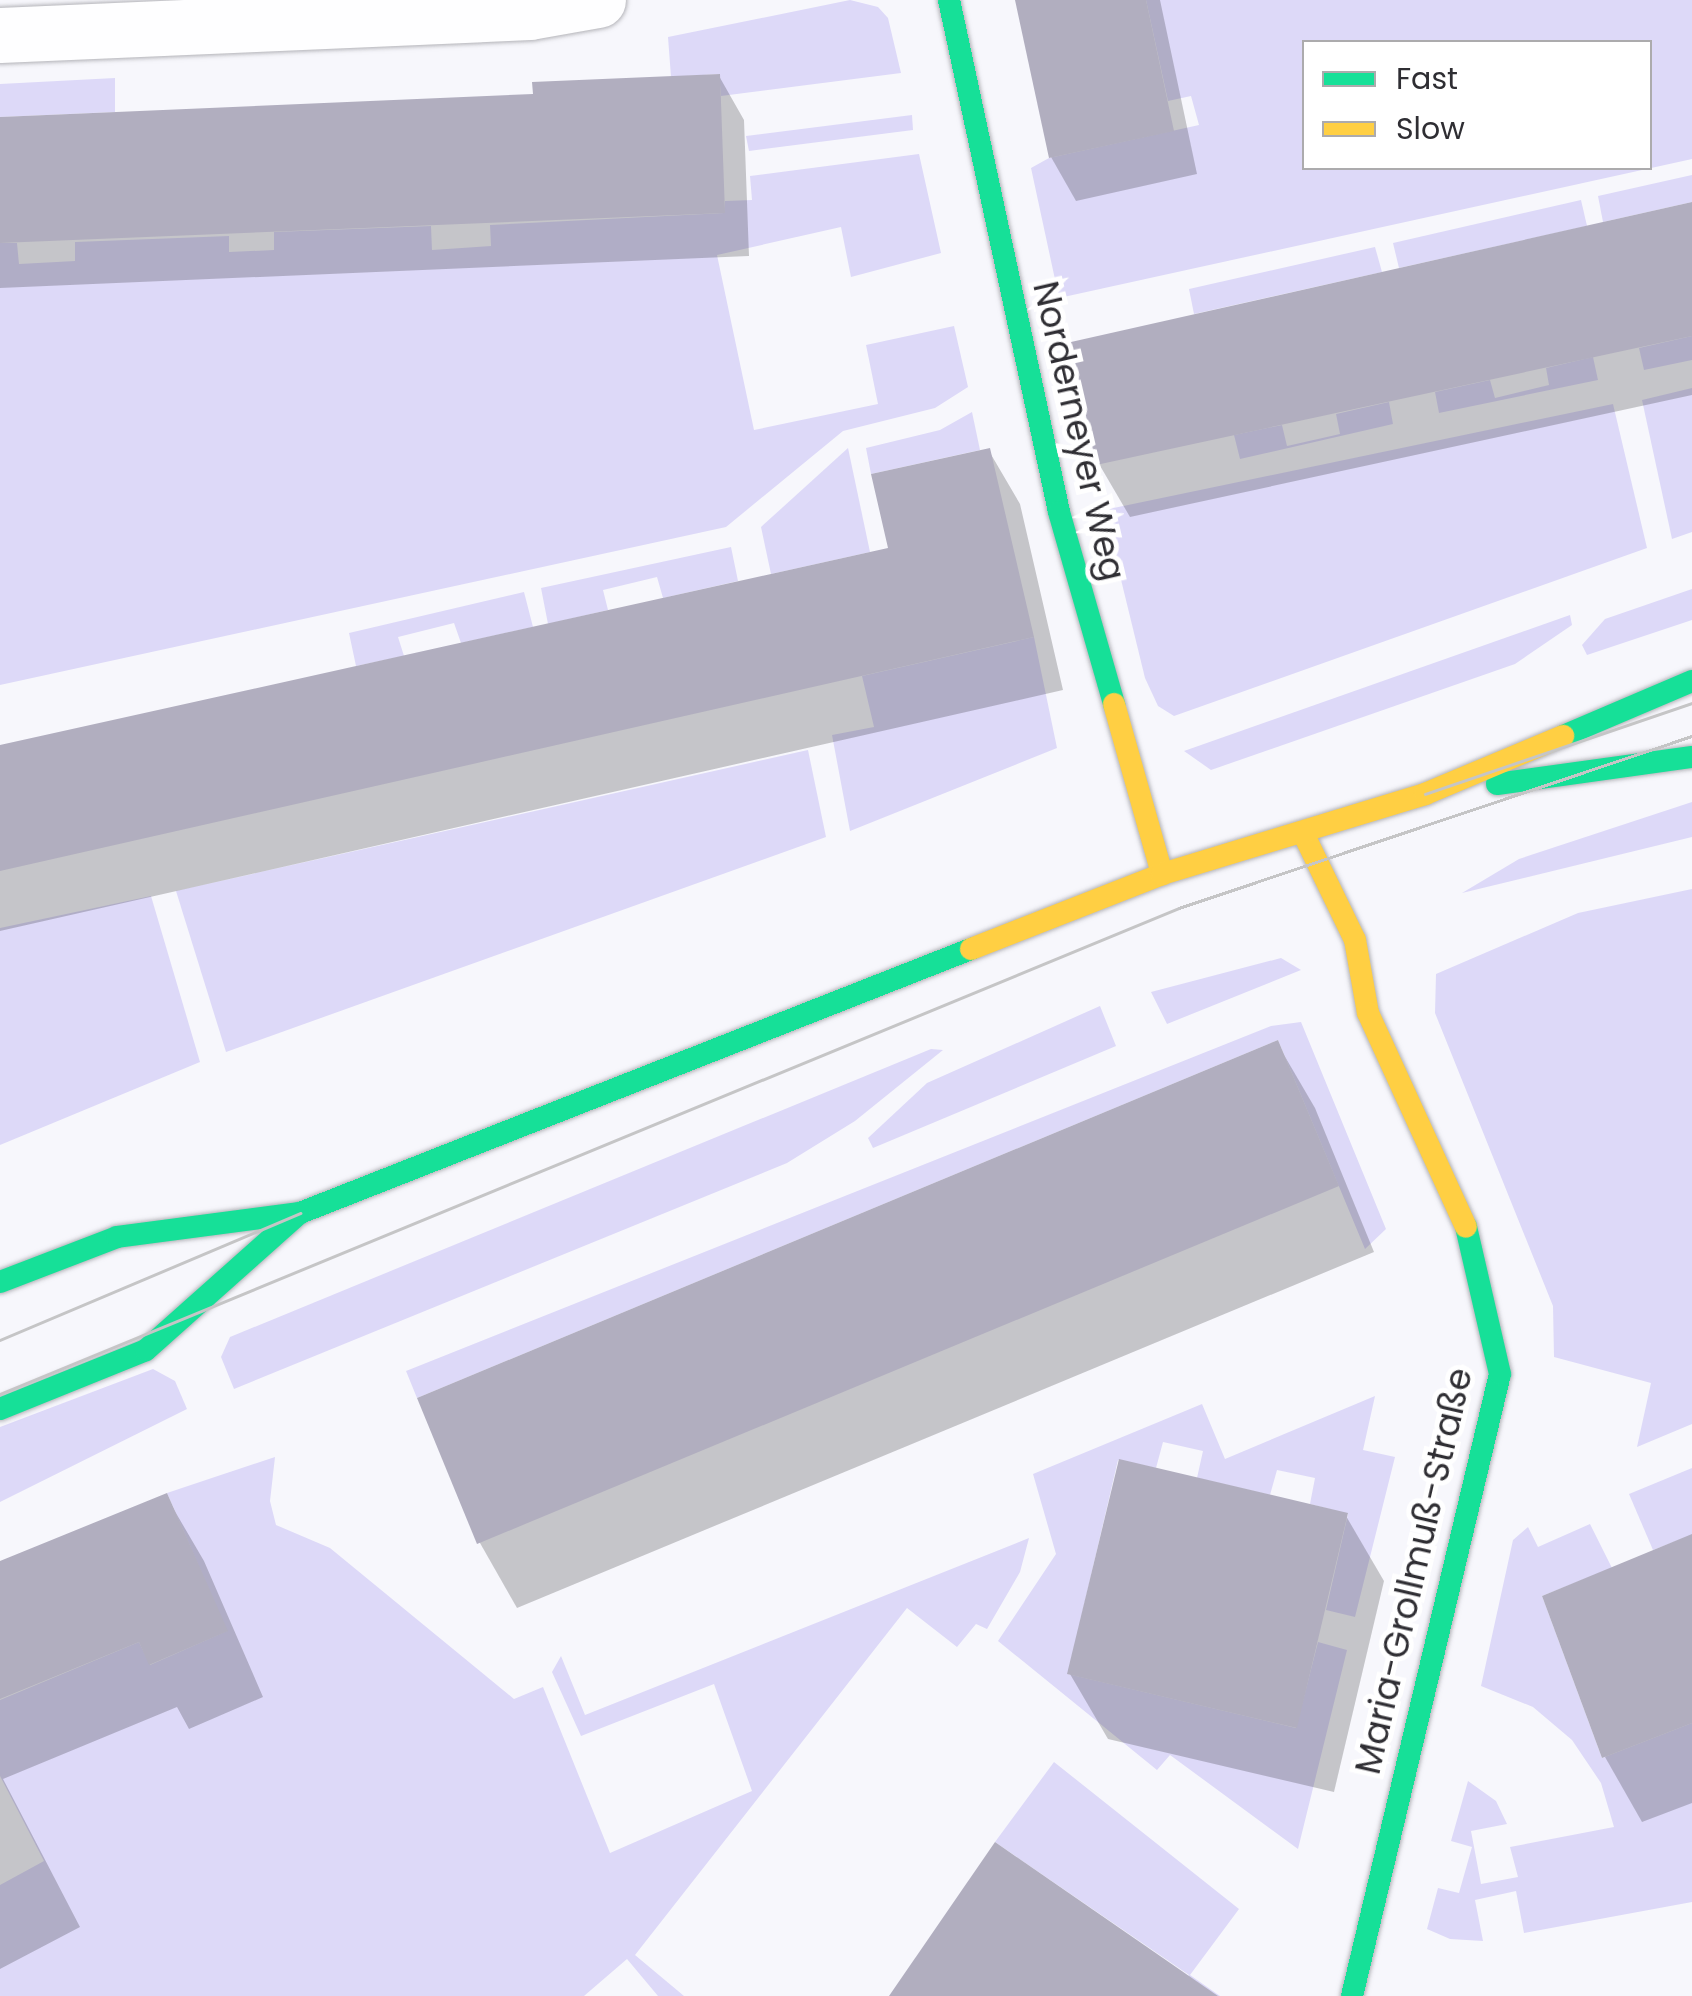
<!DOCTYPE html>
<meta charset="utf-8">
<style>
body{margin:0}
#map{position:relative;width:1692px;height:1996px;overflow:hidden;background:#f7f7fc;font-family:Poppins,sans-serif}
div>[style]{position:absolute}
.green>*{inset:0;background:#ddd9f8}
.shadow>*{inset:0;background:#0003}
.building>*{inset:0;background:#b1aebf}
.roads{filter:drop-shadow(0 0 2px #b4b4b9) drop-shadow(0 0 2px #b4b4b9)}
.street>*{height:55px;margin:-27.5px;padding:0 27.5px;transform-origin:27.5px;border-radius:27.5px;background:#fefeff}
.fast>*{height:22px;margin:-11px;padding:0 11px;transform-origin:11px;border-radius:11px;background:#16e098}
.slow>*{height:22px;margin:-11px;padding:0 11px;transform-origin:11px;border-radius:11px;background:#ffcf43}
.tram>*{height:2.5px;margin:-1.25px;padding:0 1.25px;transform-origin:1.25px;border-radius:1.25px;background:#c5c5c6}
span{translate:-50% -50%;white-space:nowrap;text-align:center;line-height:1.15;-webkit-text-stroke:10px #fff;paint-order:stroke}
.street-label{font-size:35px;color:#2f2e33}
.legend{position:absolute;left:1302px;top:40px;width:350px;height:130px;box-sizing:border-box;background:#fff;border:2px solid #acabad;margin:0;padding:12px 18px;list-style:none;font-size:30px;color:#2f2e33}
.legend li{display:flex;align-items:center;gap:20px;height:50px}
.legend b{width:50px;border:2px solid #acabad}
</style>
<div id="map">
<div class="green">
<div style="clip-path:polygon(850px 0,878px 7px,888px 18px,901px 73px,721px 96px,719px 74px,671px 77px,668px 37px)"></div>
<div style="clip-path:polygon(evenodd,1146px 0,1692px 0,1692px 159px,1059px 298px,1031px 168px,1049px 158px,1199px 125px,1191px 96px,1168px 101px,1146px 0,1304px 42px,1650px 42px,1650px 168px,1304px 168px,1304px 42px)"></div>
<div style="clip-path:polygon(115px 78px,115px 112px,0 117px,0 84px)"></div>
<div style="clip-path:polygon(912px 115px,913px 130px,749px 151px,746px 136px)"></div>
<div style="clip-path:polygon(919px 154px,941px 253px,851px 277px,841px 227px,717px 255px,754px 430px,878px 404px,866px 345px,954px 326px,968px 387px,935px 408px,843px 431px,726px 527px,0 685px,0 243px,17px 243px,19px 264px,75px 261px,75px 242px,229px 236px,229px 252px,274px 250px,274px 232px,431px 226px,432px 250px,491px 246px,490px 225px,724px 213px,725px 201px,752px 200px,750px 176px)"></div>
<div style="clip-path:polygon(1692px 175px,1692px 202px,1603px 222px,1598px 196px)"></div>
<div style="clip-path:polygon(1581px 200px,1587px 226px,1399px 268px,1393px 243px)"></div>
<div style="clip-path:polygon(1375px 247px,1382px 272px,1194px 314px,1189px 289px)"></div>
<div style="clip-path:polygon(1692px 336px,1692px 360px,1644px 370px,1639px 348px)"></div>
<div style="clip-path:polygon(1593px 357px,1598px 380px,1439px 413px,1435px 392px,1490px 380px,1495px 398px,1549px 385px,1546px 368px)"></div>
<div style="clip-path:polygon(1692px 388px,1692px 532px,1672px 539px,1642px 400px)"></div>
<div style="clip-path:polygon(1389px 402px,1393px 424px,1240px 459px,1234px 435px,1282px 425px,1287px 446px,1340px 434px,1336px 414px)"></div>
<div style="clip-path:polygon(1613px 404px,1647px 548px,1174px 716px,1158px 706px,1145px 678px,1104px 510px)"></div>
<div style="clip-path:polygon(972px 412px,980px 450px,871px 474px,866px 448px,940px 430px)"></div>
<div style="clip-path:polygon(848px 448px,870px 552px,771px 574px,761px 527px)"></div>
<div style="clip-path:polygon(731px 547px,738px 581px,663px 598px,657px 577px,603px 590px,608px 610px,548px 624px,541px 588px)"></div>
<div style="clip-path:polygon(1692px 589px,1692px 620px,1587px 655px,1582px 645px,1605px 619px)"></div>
<div style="clip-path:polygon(524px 592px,533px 627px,461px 643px,454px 623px,398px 637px,404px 656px,356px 666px,349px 633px)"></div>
<div style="clip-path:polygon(1570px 615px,1572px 625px,1515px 664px,1211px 770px,1184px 751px)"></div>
<div style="clip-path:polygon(1034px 637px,1057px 748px,850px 831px,832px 735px,874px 727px,862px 676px)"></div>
<div style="clip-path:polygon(808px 750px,826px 837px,226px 1052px,176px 891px)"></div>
<div style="clip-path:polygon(1692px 802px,1692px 837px,1462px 893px,1519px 859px)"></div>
<div style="clip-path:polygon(1692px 889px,1692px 1424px,1637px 1447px,1651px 1383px,1554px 1357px,1553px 1306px,1435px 1013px,1436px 974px,1578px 913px)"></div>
<div style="clip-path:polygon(151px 896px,200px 1062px,0 1145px,0 928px)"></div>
<div style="clip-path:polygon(1281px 958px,1301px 970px,1167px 1024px,1151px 992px)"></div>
<div style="clip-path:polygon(1100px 1006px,1116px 1046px,873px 1148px,868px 1138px,927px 1083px)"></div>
<div style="clip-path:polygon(1301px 1022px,1386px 1229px,1365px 1249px,1278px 1040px,417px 1398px,406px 1371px,1271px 1026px)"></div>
<div style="clip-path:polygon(931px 1049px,943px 1050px,855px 1121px,787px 1163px,234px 1389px,221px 1357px,230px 1337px)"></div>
<div style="clip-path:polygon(153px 1369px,175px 1381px,187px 1409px,0 1502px,0 1427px)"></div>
<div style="clip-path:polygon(1375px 1396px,1363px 1450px,1395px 1457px,1355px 1617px,1326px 1610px,1348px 1514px,1310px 1504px,1315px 1478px,1277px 1470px,1270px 1495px,1197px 1478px,1203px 1451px,1163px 1442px,1156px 1468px,1118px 1460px,1068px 1674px,1296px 1728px,1318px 1642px,1347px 1650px,1298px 1849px,1170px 1755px,1157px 1770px,998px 1641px,1056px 1554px,1033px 1474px,1202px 1404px,1225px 1459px)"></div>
<div style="clip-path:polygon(275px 1457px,270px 1501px,276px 1525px,330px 1548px,514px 1699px,543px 1687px,610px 1853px,752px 1791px,714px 1684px,581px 1736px,552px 1672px,561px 1656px,585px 1715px,1029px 1538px,1020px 1572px,987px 1629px,976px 1624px,957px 1647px,907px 1608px,635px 1955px,684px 1996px,658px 1996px,627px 1959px,584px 1996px,0 1996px,0 1885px,44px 1861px,0 1776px,0 1700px,139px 1642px,150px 1665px,227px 1631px,167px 1493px)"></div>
<div style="clip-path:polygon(1692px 1468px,1692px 1535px,1653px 1550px,1629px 1494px)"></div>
<div style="clip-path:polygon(1590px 1524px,1612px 1568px,1542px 1596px,1602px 1758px,1692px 1723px,1692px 1902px,1524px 1933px,1516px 1891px,1475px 1900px,1483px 1941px,1450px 1939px,1427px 1929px,1438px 1888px,1459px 1893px,1472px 1847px,1451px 1841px,1468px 1781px,1496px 1801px,1507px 1824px,1471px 1831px,1481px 1884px,1518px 1877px,1510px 1847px,1614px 1827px,1601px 1783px,1572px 1740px,1533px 1707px,1481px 1686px,1513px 1540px,1528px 1527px,1538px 1547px)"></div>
<div style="clip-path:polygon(1054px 1762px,1239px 1909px,1190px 1975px,1220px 1996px,1175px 1996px,1189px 1975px,995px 1842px)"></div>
</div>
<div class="shadow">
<div style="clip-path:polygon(1018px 0,1160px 0,1197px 174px,1076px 201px,1051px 157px)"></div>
<div style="clip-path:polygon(719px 76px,744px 120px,749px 256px,0 288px,0 120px,536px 96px)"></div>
<div style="clip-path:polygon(1692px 205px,1692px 395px,1130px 517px,1099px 464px)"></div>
<div style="clip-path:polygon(989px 451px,1020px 504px,1063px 690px,0 931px,0 748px,891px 550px)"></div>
<div style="clip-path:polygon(1277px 1043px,1315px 1108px,1374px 1252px,517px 1608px,480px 1543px,420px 1399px)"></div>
<div style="clip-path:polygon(166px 1496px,204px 1561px,263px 1697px,189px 1729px,177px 1707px,3px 1779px,80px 1927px,0 1969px,0 1563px)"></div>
<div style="clip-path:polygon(1346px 1516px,1384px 1581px,1334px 1792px,1108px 1739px,1070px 1674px)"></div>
<div style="clip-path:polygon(1692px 1538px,1692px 1803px,1642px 1822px,1605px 1757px)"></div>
</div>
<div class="building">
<div style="clip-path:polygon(1015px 0,1146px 0,1174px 131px,1049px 158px)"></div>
<div style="clip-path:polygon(720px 74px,725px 213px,0 243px,0 117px,533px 94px,532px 82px)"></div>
<div style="clip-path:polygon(1692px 202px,1692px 336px,1096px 465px,1071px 342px)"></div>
<div style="clip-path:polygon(990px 448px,1034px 637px,0 871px,0 745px,888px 548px,871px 474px)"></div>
<div style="clip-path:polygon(1278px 1040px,1339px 1186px,477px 1544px,417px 1398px)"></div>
<div style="clip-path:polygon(1119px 1459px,1348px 1513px,1297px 1728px,1067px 1674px)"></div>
<div style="clip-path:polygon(167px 1493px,228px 1631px,149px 1665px,139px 1642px,0 1699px,0 1561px)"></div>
<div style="clip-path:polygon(1692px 1534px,1692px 1723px,1602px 1758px,1542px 1596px)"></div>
<div style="clip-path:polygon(995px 1842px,1218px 1996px,889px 1996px)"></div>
</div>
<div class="roads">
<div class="street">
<div style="left:0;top:35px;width:530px;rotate:-2.48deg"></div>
<div style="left:530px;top:12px;width:69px;rotate:-10deg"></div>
</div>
<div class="fast">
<div style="left:949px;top:0;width:524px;rotate:77.87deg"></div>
<div style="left:1059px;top:512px;width:200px;rotate:74deg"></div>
<div style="left:1563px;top:736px;width:140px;rotate:-23.1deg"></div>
<div style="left:1497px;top:784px;width:197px;rotate:-7.9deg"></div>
<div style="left:0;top:1282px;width:125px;rotate:-21deg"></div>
<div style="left:117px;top:1237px;width:185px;rotate:-7.5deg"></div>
<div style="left:300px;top:1213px;width:721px;rotate:-21.48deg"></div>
<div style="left:0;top:1409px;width:157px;rotate:-22deg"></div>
<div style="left:146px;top:1350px;width:206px;rotate:-41.7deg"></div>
<div style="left:1352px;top:1996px;width:639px;rotate:-76.62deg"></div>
<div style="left:1500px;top:1374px;width:151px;rotate:-103deg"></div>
</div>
<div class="slow">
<div style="left:1114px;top:704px;width:177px;rotate:74.2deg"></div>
<div style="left:1304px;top:835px;width:117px;rotate:64.1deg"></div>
<div style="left:1355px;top:940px;width:74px;rotate:79.9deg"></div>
<div style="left:1368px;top:1013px;width:235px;rotate:65.4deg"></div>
<div style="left:971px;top:949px;width:205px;rotate:-21.4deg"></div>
<div style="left:1162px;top:874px;width:275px;rotate:-16.9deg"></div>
<div style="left:1425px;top:794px;width:150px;rotate:-22.8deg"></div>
</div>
</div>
<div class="tram">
<div style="left:1425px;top:794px;width:282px;rotate:-18.8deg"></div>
<div style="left:0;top:1340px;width:326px;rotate:-22.9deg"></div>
<div style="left:0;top:1394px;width:1275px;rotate:-22.4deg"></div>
<div style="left:1179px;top:908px;width:541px;rotate:-18.54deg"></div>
</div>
<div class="street-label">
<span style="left:1079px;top:431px;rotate:77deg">Norderneyer Weg</span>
<span style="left:1414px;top:1571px;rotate:-77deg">Maria-Grollmuß-Straße</span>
</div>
<ul class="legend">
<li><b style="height:12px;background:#16e098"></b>Fast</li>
<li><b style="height:12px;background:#ffcf43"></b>Slow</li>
</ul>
</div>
